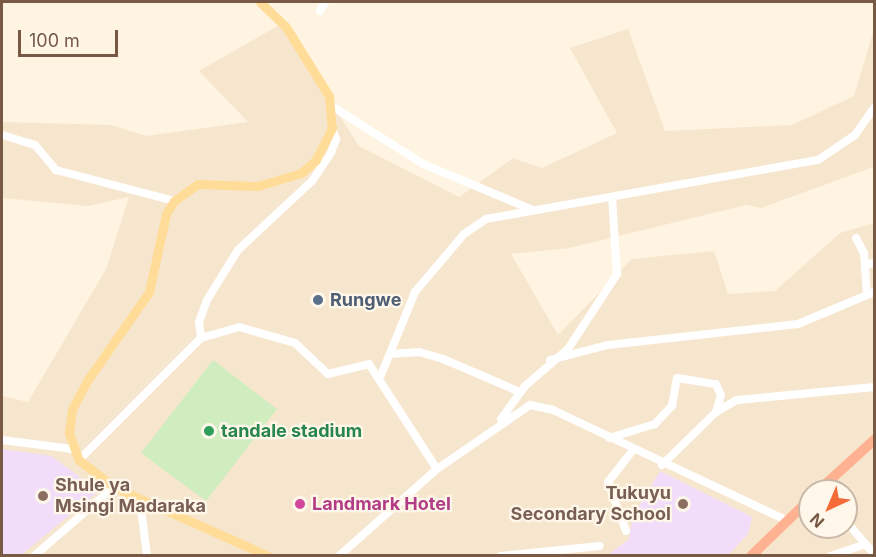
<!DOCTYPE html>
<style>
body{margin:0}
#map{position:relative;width:876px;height:557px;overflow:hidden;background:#fef4e1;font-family:Inter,sans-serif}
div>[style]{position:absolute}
.residential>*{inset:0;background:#f7e6ce}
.education>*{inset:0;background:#f1ddfa}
.green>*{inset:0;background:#cfedbe}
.minor>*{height:8px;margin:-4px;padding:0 4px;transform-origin:4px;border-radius:4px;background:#fff}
.major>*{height:9px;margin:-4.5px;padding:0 4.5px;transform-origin:4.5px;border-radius:4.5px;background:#ffdc97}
.highway>*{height:10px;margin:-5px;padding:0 5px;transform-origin:5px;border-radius:5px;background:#ffb291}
.dots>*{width:16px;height:16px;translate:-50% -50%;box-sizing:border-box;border:3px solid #fff7e9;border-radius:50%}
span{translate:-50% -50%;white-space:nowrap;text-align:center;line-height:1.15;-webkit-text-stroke:4.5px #fff7e9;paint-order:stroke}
.service-label{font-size:18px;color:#4e5e75;font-weight:700}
.left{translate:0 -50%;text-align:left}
.leisure-label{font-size:18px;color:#27864d;font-weight:700}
.education-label{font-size:18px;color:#785e54;font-weight:700}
.right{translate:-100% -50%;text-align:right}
.hotel-label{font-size:18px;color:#b23c85;font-weight:700}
.frame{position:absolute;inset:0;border:3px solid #785945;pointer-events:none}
.north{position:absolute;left:798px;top:479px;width:60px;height:60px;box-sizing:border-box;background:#fff7e9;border:2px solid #c9b8a7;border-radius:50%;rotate:224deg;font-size:16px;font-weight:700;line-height:24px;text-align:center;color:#785945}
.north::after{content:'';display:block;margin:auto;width:21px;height:27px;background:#f56a39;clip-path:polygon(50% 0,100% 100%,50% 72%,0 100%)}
.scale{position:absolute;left:18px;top:30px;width:100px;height:27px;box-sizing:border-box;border:3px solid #785945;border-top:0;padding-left:8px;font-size:18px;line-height:21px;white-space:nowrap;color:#785945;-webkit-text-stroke:4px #fff7e9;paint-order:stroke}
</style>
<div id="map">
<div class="residential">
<div style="clip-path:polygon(evenodd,281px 24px,359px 146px,459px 197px,513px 158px,542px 168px,617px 133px,570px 48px,628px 29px,665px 131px,792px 125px,854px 96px,874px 29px,873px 167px,761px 208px,746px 205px,569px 248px,511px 254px,558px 335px,632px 259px,714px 251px,728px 294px,775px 291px,840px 233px,874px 223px,874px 555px,2px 556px,2px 396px,28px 402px,106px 269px,129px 197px,88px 206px,2px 198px,2px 122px,111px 125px,146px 136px,248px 122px,199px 71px,281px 24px,810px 491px,846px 491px,846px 527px,810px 527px,810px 491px)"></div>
</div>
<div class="education">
<div style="clip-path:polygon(2px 449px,51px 456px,99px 491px,21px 555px,2px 555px)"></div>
<div style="clip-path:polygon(660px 471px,752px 517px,748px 534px,728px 555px,608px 555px,629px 539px,633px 516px)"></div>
</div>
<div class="green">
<div style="clip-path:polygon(213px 360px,277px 409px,206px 501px,141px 453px)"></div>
</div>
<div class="minor">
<div style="left:320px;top:11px;width:10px;rotate:-61deg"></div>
<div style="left:333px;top:107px;width:107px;rotate:32.3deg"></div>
<div style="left:423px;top:164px;width:119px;rotate:22.7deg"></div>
<div style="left:2px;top:135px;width:34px;rotate:17deg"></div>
<div style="left:35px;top:145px;width:33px;rotate:50deg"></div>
<div style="left:56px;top:170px;width:122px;rotate:14.7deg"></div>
<div style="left:856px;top:238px;width:17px;rotate:62deg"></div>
<div style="left:864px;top:253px;width:42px;rotate:85.9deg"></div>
<div style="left:865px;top:265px;width:9px;rotate:-13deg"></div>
<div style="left:201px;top:338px;width:16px;rotate:-97deg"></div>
<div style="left:199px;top:322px;width:23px;rotate:-70deg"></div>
<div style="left:207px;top:300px;width:59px;rotate:-58.2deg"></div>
<div style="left:238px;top:250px;width:101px;rotate:-43deg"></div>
<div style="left:312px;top:181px;width:34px;rotate:-56deg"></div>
<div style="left:331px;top:153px;width:15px;rotate:-70deg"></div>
<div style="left:336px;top:139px;width:12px;rotate:-110deg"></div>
<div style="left:391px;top:354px;width:28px;rotate:-4deg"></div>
<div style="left:419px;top:352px;width:25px;rotate:16deg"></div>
<div style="left:443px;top:359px;width:84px;rotate:23.2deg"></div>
<div style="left:550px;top:360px;width:60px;rotate:-14.5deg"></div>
<div style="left:608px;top:345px;width:191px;rotate:-6.3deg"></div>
<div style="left:798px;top:324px;width:82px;rotate:-22.8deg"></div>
<div style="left:381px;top:375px;width:90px;rotate:-67.7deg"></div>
<div style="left:415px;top:292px;width:76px;rotate:-49.8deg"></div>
<div style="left:464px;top:234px;width:27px;rotate:-34deg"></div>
<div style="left:486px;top:219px;width:337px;rotate:-10.1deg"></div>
<div style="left:818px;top:160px;width:45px;rotate:-34deg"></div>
<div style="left:855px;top:135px;width:33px;rotate:-55deg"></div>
<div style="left:501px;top:419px;width:41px;rotate:-54deg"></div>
<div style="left:525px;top:386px;width:57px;rotate:-40.7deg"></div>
<div style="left:568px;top:349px;width:90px;rotate:-56.8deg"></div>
<div style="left:617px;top:274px;width:77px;rotate:-93.7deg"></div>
<div style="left:609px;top:438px;width:48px;rotate:-16.9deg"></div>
<div style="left:655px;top:424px;width:25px;rotate:-47deg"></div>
<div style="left:672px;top:406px;width:28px;rotate:-80deg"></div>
<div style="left:677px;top:378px;width:39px;rotate:9deg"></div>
<div style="left:716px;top:384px;width:12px;rotate:66deg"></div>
<div style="left:721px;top:395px;width:18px;rotate:106deg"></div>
<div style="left:2px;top:440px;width:71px;rotate:7.3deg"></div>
<div style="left:79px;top:460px;width:173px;rotate:-45deg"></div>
<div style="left:201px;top:338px;width:40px;rotate:-16deg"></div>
<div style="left:239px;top:327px;width:58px;rotate:15.9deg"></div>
<div style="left:295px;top:343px;width:45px;rotate:43.2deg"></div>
<div style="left:328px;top:374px;width:42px;rotate:-13.7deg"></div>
<div style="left:369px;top:364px;width:125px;rotate:57.1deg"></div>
<div style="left:662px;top:465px;width:76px;rotate:-44.5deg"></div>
<div style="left:716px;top:412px;width:24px;rotate:-30deg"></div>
<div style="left:737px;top:400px;width:138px;rotate:-5.4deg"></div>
<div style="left:140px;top:501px;width:55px;rotate:82.7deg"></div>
<div style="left:846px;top:521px;width:43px;rotate:49.7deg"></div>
<div style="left:626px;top:531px;width:52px;rotate:-110.2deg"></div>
<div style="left:608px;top:482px;width:41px;rotate:-52deg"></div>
<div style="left:34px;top:556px;width:106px;rotate:-40.8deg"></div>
<div style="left:339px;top:556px;width:131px;rotate:-41.6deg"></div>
<div style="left:437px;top:469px;width:113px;rotate:-34.5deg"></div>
<div style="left:530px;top:405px;width:24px;rotate:12deg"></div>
<div style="left:553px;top:410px;width:260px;rotate:25.3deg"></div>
<div style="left:501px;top:556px;width:99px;rotate:-5.8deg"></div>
<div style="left:831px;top:556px;width:36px;rotate:-19deg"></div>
</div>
<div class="major">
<div style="left:260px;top:2px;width:36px;rotate:44deg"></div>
<div style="left:286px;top:27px;width:81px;rotate:58.1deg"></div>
<div style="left:329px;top:96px;width:32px;rotate:85deg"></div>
<div style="left:332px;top:128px;width:36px;rotate:117deg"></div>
<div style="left:316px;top:160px;width:20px;rotate:139deg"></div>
<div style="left:301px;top:173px;width:45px;rotate:163.2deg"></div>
<div style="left:258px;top:186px;width:60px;rotate:-178.1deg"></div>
<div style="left:198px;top:184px;width:29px;rotate:145deg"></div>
<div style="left:174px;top:201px;width:15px;rotate:122deg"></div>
<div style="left:166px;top:214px;width:80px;rotate:102.3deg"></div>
<div style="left:149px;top:292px;width:108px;rotate:124.9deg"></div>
<div style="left:87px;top:381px;width:32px;rotate:118deg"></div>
<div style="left:72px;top:409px;width:24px;rotate:97deg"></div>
<div style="left:69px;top:433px;width:29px;rotate:70deg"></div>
<div style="left:79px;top:460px;width:44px;rotate:37.6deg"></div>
<div style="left:114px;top:487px;width:169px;rotate:24.1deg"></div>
</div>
<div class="highway">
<div style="left:818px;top:491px;width:76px;rotate:-42.3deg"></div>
<div style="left:751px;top:556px;width:82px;rotate:-44deg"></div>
</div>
<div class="dots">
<div style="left:318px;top:300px;background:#5c6f8a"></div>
<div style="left:209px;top:431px;background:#2e9e5b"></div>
<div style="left:43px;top:496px;background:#8d6e63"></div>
<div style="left:300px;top:504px;background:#d1479c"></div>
<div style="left:683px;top:504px;background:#8d6e63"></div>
</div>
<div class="service-label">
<span class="left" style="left:330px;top:300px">Rungwe</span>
</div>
<div class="leisure-label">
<span class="left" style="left:221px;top:431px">tandale stadium</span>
</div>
<div class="education-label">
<span class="left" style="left:55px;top:496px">Shule ya<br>Msingi Madaraka</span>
<span class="right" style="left:671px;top:504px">Tukuyu<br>Secondary School</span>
</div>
<div class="hotel-label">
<span class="left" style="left:312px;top:504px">Landmark Hotel</span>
</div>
<div class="frame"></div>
<div class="north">N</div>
<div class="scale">100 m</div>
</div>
